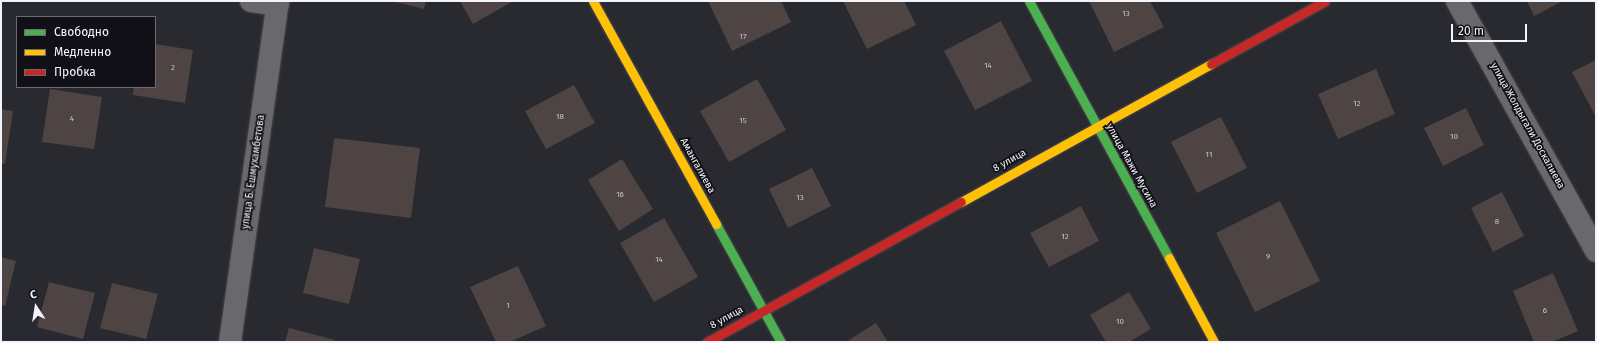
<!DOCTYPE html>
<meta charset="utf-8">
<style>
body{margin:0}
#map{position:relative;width:1597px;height:343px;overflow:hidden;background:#292a30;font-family:"Fira Sans",sans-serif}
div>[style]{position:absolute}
.building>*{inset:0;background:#4d4443}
.roads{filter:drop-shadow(0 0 1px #48494e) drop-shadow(0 0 1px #48494e)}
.street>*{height:22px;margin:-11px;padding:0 11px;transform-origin:11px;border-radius:11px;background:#68686d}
.fast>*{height:9px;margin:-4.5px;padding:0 4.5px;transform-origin:4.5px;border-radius:4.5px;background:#4caf50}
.slow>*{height:9px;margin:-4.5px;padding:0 4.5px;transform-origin:4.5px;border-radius:4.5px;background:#ffc107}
.jam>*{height:9px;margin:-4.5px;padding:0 4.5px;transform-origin:4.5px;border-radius:4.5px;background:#c62828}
span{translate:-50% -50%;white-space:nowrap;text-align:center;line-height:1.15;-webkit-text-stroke:3.5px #101016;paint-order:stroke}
.number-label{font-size:8px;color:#cac7ce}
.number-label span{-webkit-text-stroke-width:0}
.street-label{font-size:10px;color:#f3f3fc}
.frame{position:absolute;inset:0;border:2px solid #f3f3fc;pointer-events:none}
.legend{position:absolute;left:16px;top:16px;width:140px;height:72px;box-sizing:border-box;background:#101016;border:1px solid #6b6b72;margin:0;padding:5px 7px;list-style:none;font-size:12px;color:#f3f3fc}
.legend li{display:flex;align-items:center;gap:8px;height:20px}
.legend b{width:20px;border:1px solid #6b6b72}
.north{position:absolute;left:16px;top:287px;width:40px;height:40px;-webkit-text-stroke:3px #101016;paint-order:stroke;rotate:348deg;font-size:11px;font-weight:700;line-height:16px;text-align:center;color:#f3f3fc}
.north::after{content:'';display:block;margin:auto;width:14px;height:18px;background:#f3f3fc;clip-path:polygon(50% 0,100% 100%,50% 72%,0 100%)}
.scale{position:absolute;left:1451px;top:24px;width:76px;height:18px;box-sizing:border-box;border:2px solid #f3f3fc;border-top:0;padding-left:5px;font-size:12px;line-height:14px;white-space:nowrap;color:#f3f3fc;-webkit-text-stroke:3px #101016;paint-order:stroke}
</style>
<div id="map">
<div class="building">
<div style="clip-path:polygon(392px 1px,426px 1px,424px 9px)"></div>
<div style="clip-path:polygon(460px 1px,513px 1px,473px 24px)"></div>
<div style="clip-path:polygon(708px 1px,781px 1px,791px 22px,732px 51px)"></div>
<div style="clip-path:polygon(843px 1px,904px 1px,916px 25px,867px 49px)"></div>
<div style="clip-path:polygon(1089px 1px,1150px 1px,1164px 27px,1114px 52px)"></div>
<div style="clip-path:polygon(1527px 1px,1563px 1px,1534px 16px)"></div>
<div style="clip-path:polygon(1001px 21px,1032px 81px,975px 110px,944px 51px)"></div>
<div style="clip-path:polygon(155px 44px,193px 50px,185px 103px,133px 95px,134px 87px,155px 87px)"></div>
<div style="clip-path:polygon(1596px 60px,1596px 117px,1572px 72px)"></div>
<div style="clip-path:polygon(1376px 69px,1395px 114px,1338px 139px,1318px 94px)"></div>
<div style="clip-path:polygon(757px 79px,786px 130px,729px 162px,700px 111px)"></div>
<div style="clip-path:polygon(574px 85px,595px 123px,546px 149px,525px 111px)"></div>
<div style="clip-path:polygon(50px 89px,102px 97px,94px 149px,42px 142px)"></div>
<div style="clip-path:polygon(1466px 108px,1484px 145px,1443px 166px,1424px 128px)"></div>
<div style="clip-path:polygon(1px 109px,13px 111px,5px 164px,1px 163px)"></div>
<div style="clip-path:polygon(1221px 117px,1247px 168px,1197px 193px,1171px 142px)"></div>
<div style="clip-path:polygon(334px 138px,420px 148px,411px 218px,325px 207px)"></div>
<div style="clip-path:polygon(622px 159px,653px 209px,619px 231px,588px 180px)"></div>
<div style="clip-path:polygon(812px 168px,831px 206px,788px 228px,769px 189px)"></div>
<div style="clip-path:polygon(1502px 192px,1524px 236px,1493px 252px,1471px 208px)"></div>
<div style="clip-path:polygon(1280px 201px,1320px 281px,1255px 312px,1216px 233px)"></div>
<div style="clip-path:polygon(1081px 206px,1099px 241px,1049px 267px,1030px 233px)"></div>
<div style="clip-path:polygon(664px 218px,698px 277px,654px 302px,620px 243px)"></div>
<div style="clip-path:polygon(314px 248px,360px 259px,349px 304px,303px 293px)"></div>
<div style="clip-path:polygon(1px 257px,16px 261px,5px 306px,1px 305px)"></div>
<div style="clip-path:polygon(518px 266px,546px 326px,510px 342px,496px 342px,470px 287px)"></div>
<div style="clip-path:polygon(1553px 273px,1578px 331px,1552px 342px,1534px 342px,1513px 291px)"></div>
<div style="clip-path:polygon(49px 282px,95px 293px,83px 339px,37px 327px)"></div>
<div style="clip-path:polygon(112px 283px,158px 294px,146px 339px,100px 328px)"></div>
<div style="clip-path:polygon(1129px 292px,1151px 329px,1129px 342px,1106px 342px,1090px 315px)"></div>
<div style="clip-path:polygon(876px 323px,888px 342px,846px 342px)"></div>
<div style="clip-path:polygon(289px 328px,335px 340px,334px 342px,285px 342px)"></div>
</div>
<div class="roads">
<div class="street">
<div style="left:251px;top:1px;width:27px;rotate:8deg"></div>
<div style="left:1457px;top:1px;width:286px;rotate:60.9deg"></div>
<div style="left:230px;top:342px;width:344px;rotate:-82deg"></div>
</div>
<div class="fast">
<div style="left:1029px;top:1px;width:293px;rotate:61.4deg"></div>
<div style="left:716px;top:224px;width:135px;rotate:61.2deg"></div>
</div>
<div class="slow">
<div style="left:593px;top:1px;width:255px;rotate:61.1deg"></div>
<div style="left:961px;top:202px;width:286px;rotate:-28.9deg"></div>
<div style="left:1169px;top:258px;width:95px;rotate:61.8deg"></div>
</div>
<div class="jam">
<div style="left:1211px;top:64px;width:130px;rotate:-28.9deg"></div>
<div style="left:707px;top:342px;width:290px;rotate:-28.9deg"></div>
</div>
</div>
<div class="number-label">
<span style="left:1126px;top:14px">13</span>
<span style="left:743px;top:37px">17</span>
<span style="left:988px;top:66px">14</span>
<span style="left:173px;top:68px">2</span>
<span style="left:1357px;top:104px">12</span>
<span style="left:560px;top:117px">18</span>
<span style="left:72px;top:119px">4</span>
<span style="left:743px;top:121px">15</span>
<span style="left:1454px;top:137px">10</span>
<span style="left:1209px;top:155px">11</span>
<span style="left:620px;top:195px">16</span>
<span style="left:800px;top:198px">13</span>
<span style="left:1497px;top:222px">8</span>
<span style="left:1065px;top:237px">12</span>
<span style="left:1268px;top:257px">9</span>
<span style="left:659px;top:260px">14</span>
<span style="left:508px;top:306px">1</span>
<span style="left:1545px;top:311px">6</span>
<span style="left:1120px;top:322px">10</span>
</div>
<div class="street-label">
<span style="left:1527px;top:126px;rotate:61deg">улица Жолдыгали Доскалиева</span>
<span style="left:1010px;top:161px;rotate:-29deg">8 улица</span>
<span style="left:697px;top:166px;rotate:61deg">Амангалиева</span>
<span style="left:1131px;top:166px;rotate:61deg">улица Мажи Мусина</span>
<span style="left:254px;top:172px;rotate:-82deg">улица Б. Ешмухамбетова</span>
<span style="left:727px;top:318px;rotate:-29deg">8 улица</span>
</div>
<div class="frame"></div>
<ul class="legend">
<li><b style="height:5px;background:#4caf50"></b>Свободно</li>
<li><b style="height:5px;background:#ffc107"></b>Медленно</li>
<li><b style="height:5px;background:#c62828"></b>Пробка</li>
</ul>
<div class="north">С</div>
<div class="scale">20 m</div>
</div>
